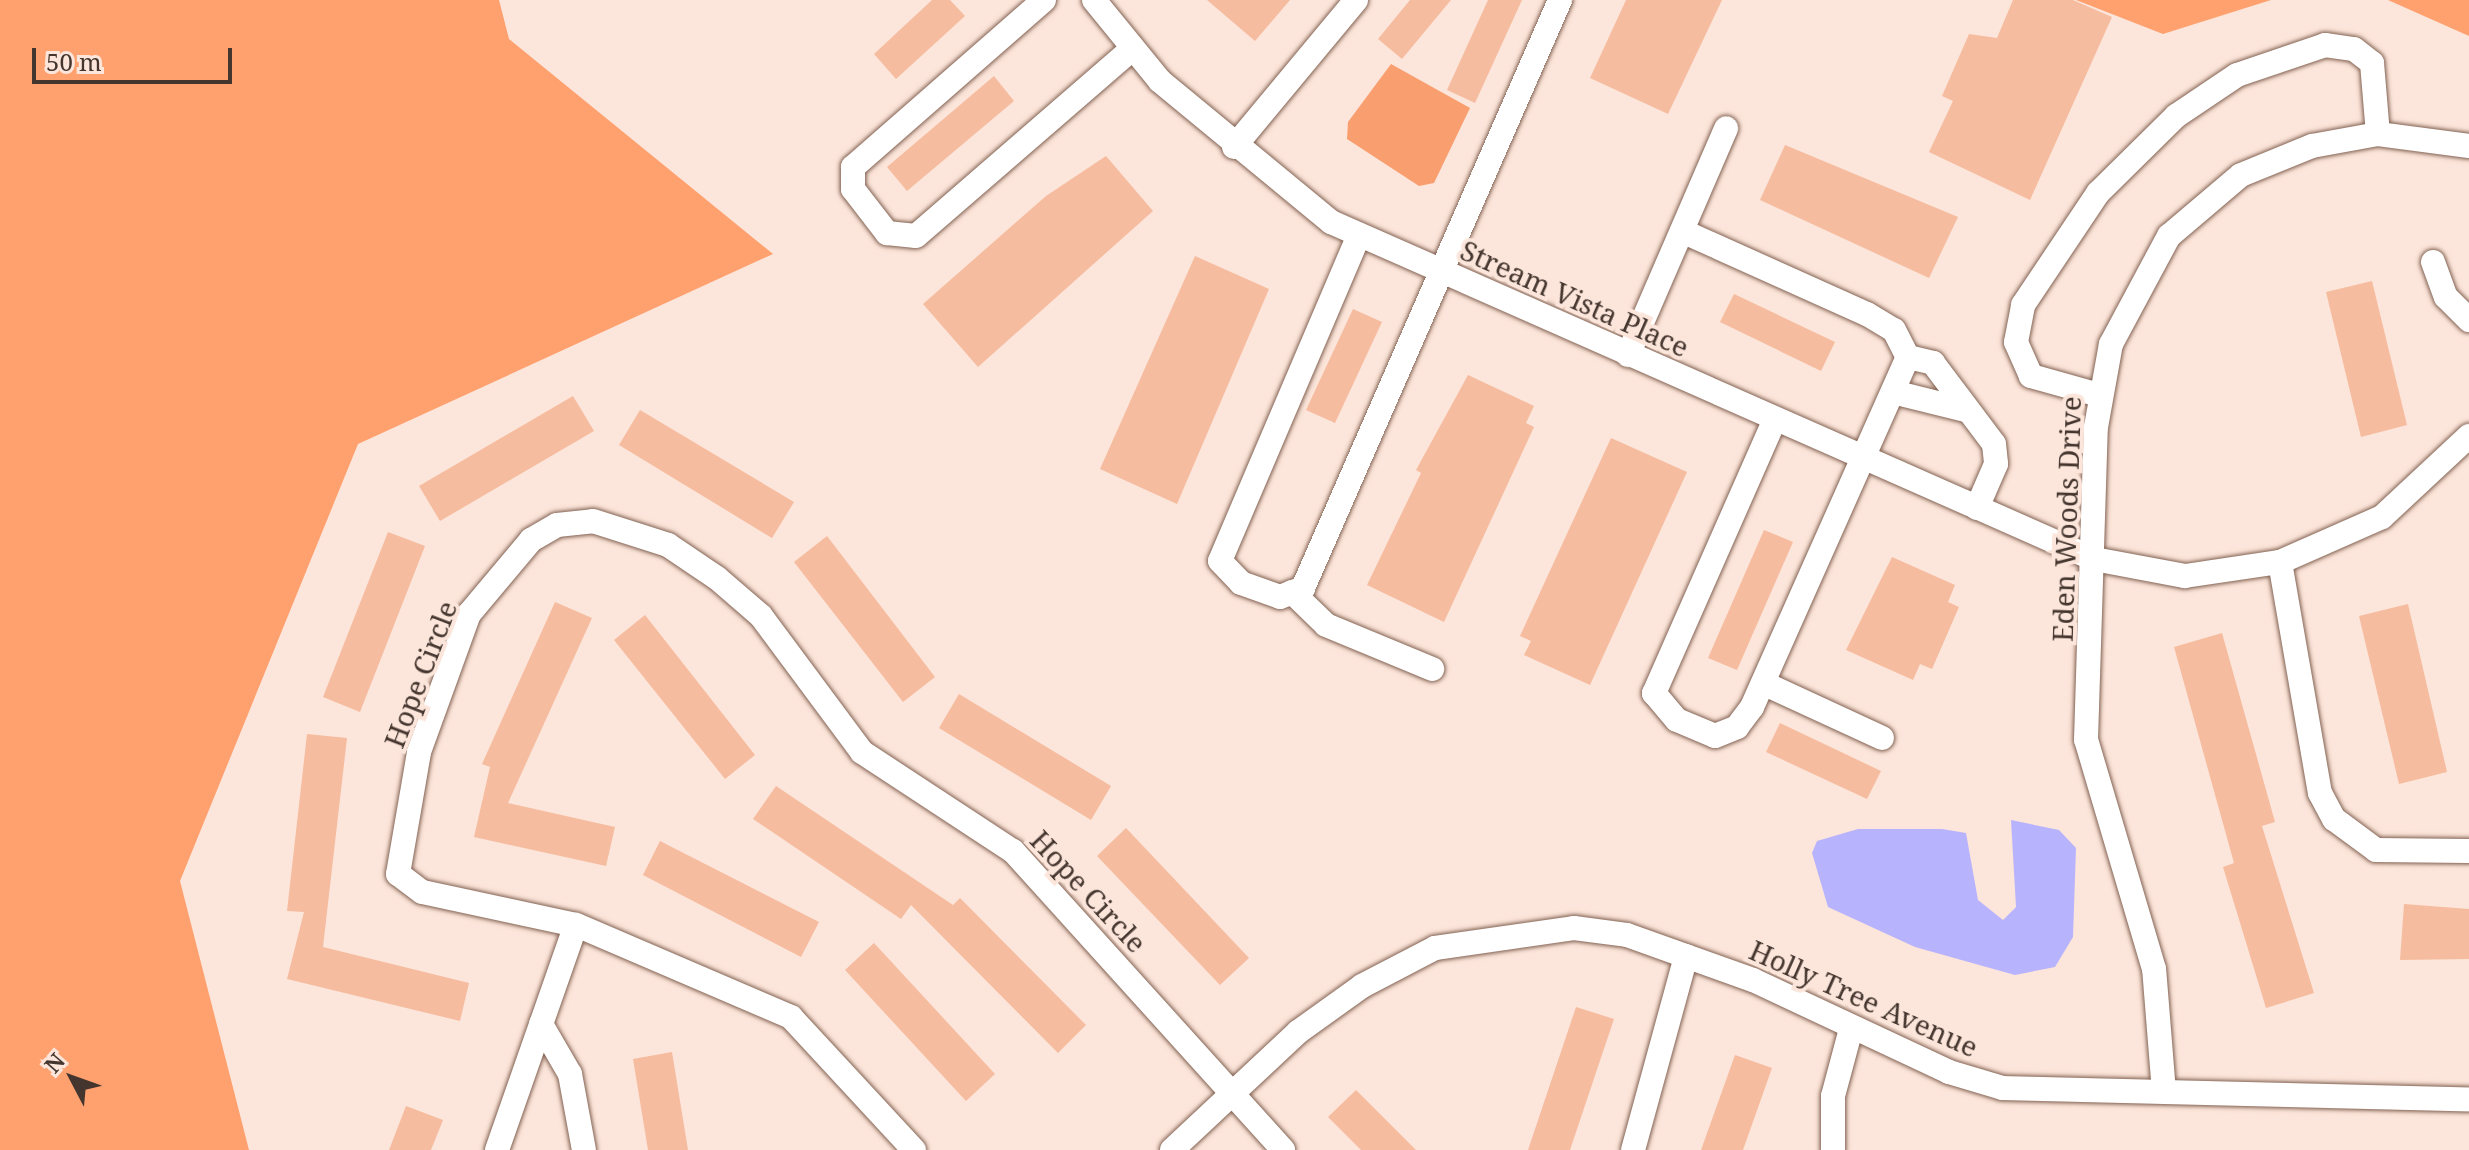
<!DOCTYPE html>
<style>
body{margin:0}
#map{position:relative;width:2469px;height:1150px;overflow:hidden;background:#fce5da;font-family:"Noto Serif",serif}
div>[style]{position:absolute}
.green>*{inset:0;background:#f99e6f}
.forest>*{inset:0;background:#ffa16f}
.water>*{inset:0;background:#b8b3fd}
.building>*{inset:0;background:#f6bc9f}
.roads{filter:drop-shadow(0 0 2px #826252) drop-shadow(0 0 2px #826252)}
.street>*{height:24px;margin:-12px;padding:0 12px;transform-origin:12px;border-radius:12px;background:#fff}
span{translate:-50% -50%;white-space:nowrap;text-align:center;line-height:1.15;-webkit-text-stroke:8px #fce5da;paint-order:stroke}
.street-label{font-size:28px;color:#44362f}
.north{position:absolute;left:32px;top:1038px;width:80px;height:80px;-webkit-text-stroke:6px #fce5da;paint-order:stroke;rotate:311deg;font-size:22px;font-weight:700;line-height:32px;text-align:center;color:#44362f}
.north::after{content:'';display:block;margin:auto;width:28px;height:36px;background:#44362f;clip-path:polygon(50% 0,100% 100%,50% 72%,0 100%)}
.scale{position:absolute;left:32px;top:48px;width:200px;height:36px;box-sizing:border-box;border:4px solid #44362f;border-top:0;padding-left:10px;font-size:24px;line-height:28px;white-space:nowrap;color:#44362f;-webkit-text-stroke:6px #fce5da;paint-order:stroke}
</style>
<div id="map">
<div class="green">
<div style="clip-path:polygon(1391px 64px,1470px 108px,1434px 183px,1419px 186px,1347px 139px,1348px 122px)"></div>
</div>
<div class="forest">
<div style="clip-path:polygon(0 0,499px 0,509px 39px,773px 254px,358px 444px,180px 881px,249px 1150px,0 1150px)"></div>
<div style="clip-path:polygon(2076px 0,2271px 0,2163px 34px)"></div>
<div style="clip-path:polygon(2388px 0,2469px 0,2469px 36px)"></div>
</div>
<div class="water">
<div style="clip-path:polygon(2011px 820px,2059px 830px,2076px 848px,2073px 937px,2055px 967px,2015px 975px,1915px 947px,1828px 907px,1812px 853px,1817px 841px,1858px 829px,1942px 829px,1966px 833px,1978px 900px,2003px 920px,2016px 907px)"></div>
</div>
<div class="building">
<div style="clip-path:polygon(932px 0,950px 0,965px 16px,896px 79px,874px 54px)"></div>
<div style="clip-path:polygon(1207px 0,1290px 0,1255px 41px)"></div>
<div style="clip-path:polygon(1410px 0,1451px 0,1402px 59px,1378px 39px)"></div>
<div style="clip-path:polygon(1488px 0,1522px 0,1475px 103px,1447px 90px)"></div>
<div style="clip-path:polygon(1626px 0,1722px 0,1668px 114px,1590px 78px)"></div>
<div style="clip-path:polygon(2013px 0,2073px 0,2112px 17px,2030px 200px,1929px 152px,1953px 101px,1942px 96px,1969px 34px,1997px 38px)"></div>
<div style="clip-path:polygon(994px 76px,1014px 101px,907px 191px,887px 167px)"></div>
<div style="clip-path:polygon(1785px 145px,1958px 217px,1929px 278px,1760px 200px)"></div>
<div style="clip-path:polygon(1106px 156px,1153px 211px,978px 367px,923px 304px,1046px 196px)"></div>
<div style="clip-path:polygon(1195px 256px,1269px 289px,1177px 504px,1100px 469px)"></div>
<div style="clip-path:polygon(2372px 281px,2407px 425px,2361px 437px,2326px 292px)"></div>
<div style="clip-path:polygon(1734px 294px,1835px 342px,1821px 371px,1720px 322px)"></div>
<div style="clip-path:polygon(1353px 309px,1382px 322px,1335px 423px,1306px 410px)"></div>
<div style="clip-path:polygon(1468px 375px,1534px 406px,1526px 423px,1534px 427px,1444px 622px,1367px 585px,1421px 473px,1416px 470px)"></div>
<div style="clip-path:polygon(573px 396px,594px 431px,440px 521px,419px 486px)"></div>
<div style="clip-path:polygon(640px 410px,794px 502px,772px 538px,619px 445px)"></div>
<div style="clip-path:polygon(1611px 438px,1687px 472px,1590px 685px,1524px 655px,1531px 641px,1520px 636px)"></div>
<div style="clip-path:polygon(1764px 530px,1793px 542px,1737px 670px,1708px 658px)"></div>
<div style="clip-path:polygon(388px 532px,425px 546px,360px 712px,323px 697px)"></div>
<div style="clip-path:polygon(827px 536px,935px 677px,903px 702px,794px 562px)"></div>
<div style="clip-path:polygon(1892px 557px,1955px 585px,1948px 602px,1959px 607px,1932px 669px,1920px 664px,1913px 680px,1846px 650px)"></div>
<div style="clip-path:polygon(555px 602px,592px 618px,508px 803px,615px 827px,606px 866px,474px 837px,490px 767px,482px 764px)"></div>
<div style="clip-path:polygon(2408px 604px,2447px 772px,2399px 784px,2359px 616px)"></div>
<div style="clip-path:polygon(645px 615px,755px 755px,725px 779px,614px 640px)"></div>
<div style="clip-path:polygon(2222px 633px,2275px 822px,2262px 826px,2314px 993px,2266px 1008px,2223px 867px,2234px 863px,2174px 647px)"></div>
<div style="clip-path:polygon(959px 694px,1111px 786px,1091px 820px,939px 728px)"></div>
<div style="clip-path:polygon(1780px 723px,1881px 771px,1867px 799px,1766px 752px)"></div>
<div style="clip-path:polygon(307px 734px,347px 738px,323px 947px,469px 983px,460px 1021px,287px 979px,304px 912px,287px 911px)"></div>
<div style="clip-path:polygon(776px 786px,953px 905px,960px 898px,1086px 1025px,1058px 1053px,911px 905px,901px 919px,753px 819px)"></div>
<div style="clip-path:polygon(1126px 828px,1249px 958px,1220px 985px,1097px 856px)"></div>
<div style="clip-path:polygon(660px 841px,819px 922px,801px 957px,643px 875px)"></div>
<div style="clip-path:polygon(2404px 904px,2469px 909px,2469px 959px,2400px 960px)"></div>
<div style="clip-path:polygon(874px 943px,995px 1074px,966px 1101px,845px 970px)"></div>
<div style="clip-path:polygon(1576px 1007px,1614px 1019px,1570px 1150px,1528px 1150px)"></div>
<div style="clip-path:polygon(672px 1052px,688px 1150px,648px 1150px,633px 1059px)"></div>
<div style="clip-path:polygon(1735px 1055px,1772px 1068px,1743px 1150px,1701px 1150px)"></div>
<div style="clip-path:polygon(1356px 1090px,1416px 1150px,1361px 1150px,1328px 1117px)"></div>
<div style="clip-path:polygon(406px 1106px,443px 1120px,431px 1150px,389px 1150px)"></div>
</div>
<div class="roads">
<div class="street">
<div style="left:1044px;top:0;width:254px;rotate:138.8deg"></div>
<div style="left:853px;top:167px;width:22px;rotate:90deg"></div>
<div style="left:853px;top:189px;width:56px;rotate:52.3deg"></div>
<div style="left:887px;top:233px;width:29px;rotate:6deg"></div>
<div style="left:916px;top:236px;width:287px;rotate:-40.9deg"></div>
<div style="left:1094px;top:0;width:104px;rotate:50.8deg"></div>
<div style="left:1160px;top:81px;width:222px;rotate:39.5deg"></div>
<div style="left:1331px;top:222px;width:834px;rotate:23.83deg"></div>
<div style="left:2094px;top:559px;width:93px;rotate:10.6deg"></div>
<div style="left:2185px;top:576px;width:96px;rotate:-8.4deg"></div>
<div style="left:2280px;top:562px;width:111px;rotate:-23.8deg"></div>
<div style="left:2382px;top:517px;width:119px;rotate:-43deg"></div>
<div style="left:1234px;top:147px;width:191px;rotate:-50.3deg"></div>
<div style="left:1682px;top:231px;width:203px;rotate:24.2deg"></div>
<div style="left:1867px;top:314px;width:31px;rotate:31deg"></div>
<div style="left:1894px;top:330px;width:30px;rotate:63deg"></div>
<div style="left:1908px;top:357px;width:26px;rotate:13deg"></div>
<div style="left:1933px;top:363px;width:101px;rotate:53deg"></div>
<div style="left:1994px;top:444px;width:20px;rotate:84deg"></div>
<div style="left:1996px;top:464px;width:48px;rotate:113.4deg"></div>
<div style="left:1359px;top:235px;width:354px;rotate:113.1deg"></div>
<div style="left:1220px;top:561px;width:30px;rotate:46deg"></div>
<div style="left:1241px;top:583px;width:41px;rotate:19.7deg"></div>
<div style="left:1280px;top:597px;width:25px;rotate:-21deg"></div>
<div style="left:1303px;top:588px;width:642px;rotate:-66.39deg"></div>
<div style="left:2433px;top:262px;width:37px;rotate:70deg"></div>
<div style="left:2446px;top:297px;width:33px;rotate:45deg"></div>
<div style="left:1628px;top:355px;width:247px;rotate:-66.6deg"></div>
<div style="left:1893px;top:392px;width:75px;rotate:13.9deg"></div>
<div style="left:2099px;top:395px;width:71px;rotate:-164.4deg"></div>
<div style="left:2031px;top:376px;width:37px;rotate:-114deg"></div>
<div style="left:2016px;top:342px;width:38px;rotate:-79deg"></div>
<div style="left:2023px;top:305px;width:135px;rotate:-56.2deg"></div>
<div style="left:2098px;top:193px;width:110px;rotate:-44.6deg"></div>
<div style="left:2176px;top:116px;width:73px;rotate:-33.9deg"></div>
<div style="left:2237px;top:75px;width:93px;rotate:-18.8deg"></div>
<div style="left:2325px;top:45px;width:29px;rotate:8deg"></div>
<div style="left:2354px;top:49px;width:23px;rotate:38deg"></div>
<div style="left:2372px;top:63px;width:71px;rotate:85.2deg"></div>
<div style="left:1775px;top:419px;width:300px;rotate:113.8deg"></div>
<div style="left:1654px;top:693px;width:35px;rotate:50deg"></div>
<div style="left:1677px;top:720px;width:41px;rotate:22.8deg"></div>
<div style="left:1715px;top:736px;width:24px;rotate:-22deg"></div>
<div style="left:1737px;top:727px;width:25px;rotate:-53deg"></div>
<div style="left:1752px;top:707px;width:383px;rotate:-66deg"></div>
<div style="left:2280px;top:562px;width:234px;rotate:80.2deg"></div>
<div style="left:2320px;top:793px;width:30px;rotate:62deg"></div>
<div style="left:2334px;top:819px;width:52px;rotate:36.4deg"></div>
<div style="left:2376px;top:850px;width:93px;rotate:0.6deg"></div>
<div style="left:1292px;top:592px;width:47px;rotate:44.1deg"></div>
<div style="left:1326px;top:625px;width:115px;rotate:22.5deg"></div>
<div style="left:1763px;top:683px;width:131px;rotate:24.8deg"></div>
<div style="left:541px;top:1024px;width:58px;rotate:59.9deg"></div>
<div style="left:570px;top:1074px;width:77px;rotate:79.6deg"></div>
<div style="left:2164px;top:1092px;width:123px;rotate:-94.6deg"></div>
<div style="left:2154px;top:969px;width:239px;rotate:-106.5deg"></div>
<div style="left:2086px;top:740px;width:313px;rotate:-88.2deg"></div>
<div style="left:2096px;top:427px;width:84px;rotate:-79.8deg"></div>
<div style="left:2111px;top:344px;width:123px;rotate:-61.8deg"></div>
<div style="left:2169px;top:236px;width:94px;rotate:-40.3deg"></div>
<div style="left:2241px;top:175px;width:77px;rotate:-22.2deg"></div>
<div style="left:2312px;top:146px;width:67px;rotate:-10.3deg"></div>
<div style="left:2378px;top:134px;width:92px;rotate:7.5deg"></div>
<div style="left:497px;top:1150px;width:238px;rotate:-70.7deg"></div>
<div style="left:914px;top:1150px;width:181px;rotate:-132.8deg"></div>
<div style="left:791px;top:1017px;width:234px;rotate:-156.8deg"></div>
<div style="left:576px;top:925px;width:157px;rotate:-167.9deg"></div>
<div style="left:422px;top:892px;width:30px;rotate:-143deg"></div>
<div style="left:398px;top:874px;width:124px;rotate:-80.2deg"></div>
<div style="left:419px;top:752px;width:147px;rotate:-70.1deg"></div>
<div style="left:469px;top:614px;width:97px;rotate:-50deg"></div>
<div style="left:531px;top:540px;width:30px;rotate:-30deg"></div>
<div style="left:557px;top:525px;width:36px;rotate:-6deg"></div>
<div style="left:593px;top:521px;width:79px;rotate:17.7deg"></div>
<div style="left:668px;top:545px;width:59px;rotate:34deg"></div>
<div style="left:717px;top:578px;width:58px;rotate:40.8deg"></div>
<div style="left:761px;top:616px;width:169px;rotate:53.4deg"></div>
<div style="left:862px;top:752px;width:181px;rotate:33.3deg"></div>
<div style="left:1013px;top:851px;width:403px;rotate:47.9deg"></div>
<div style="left:1172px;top:1150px;width:173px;rotate:-43.1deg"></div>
<div style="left:1298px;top:1032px;width:79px;rotate:-35.7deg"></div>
<div style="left:1362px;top:986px;width:82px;rotate:-27.5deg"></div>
<div style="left:1435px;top:948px;width:140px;rotate:-8.2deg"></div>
<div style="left:1574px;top:928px;width:53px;rotate:7.5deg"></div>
<div style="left:1627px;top:935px;width:134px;rotate:19.7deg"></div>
<div style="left:1753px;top:980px;width:217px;rotate:25.1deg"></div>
<div style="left:1949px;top:1072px;width:56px;rotate:16.5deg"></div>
<div style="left:2003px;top:1088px;width:466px;rotate:1.4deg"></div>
<div style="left:1633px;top:1150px;width:201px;rotate:-74.7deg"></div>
<div style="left:1833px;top:1150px;width:54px;rotate:-90deg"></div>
<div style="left:1833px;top:1096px;width:69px;rotate:-75deg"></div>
</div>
</div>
<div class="street-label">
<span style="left:1575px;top:298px;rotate:24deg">Stream Vista Place</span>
<span style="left:2066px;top:519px;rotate:-88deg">Eden Woods Drive</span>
<span style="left:420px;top:674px;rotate:-69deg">Hope Circle</span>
<span style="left:1089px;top:891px;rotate:47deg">Hope Circle</span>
<span style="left:1864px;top:998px;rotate:24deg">Holly Tree Avenue</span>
</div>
<div class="north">N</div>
<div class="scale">50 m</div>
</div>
